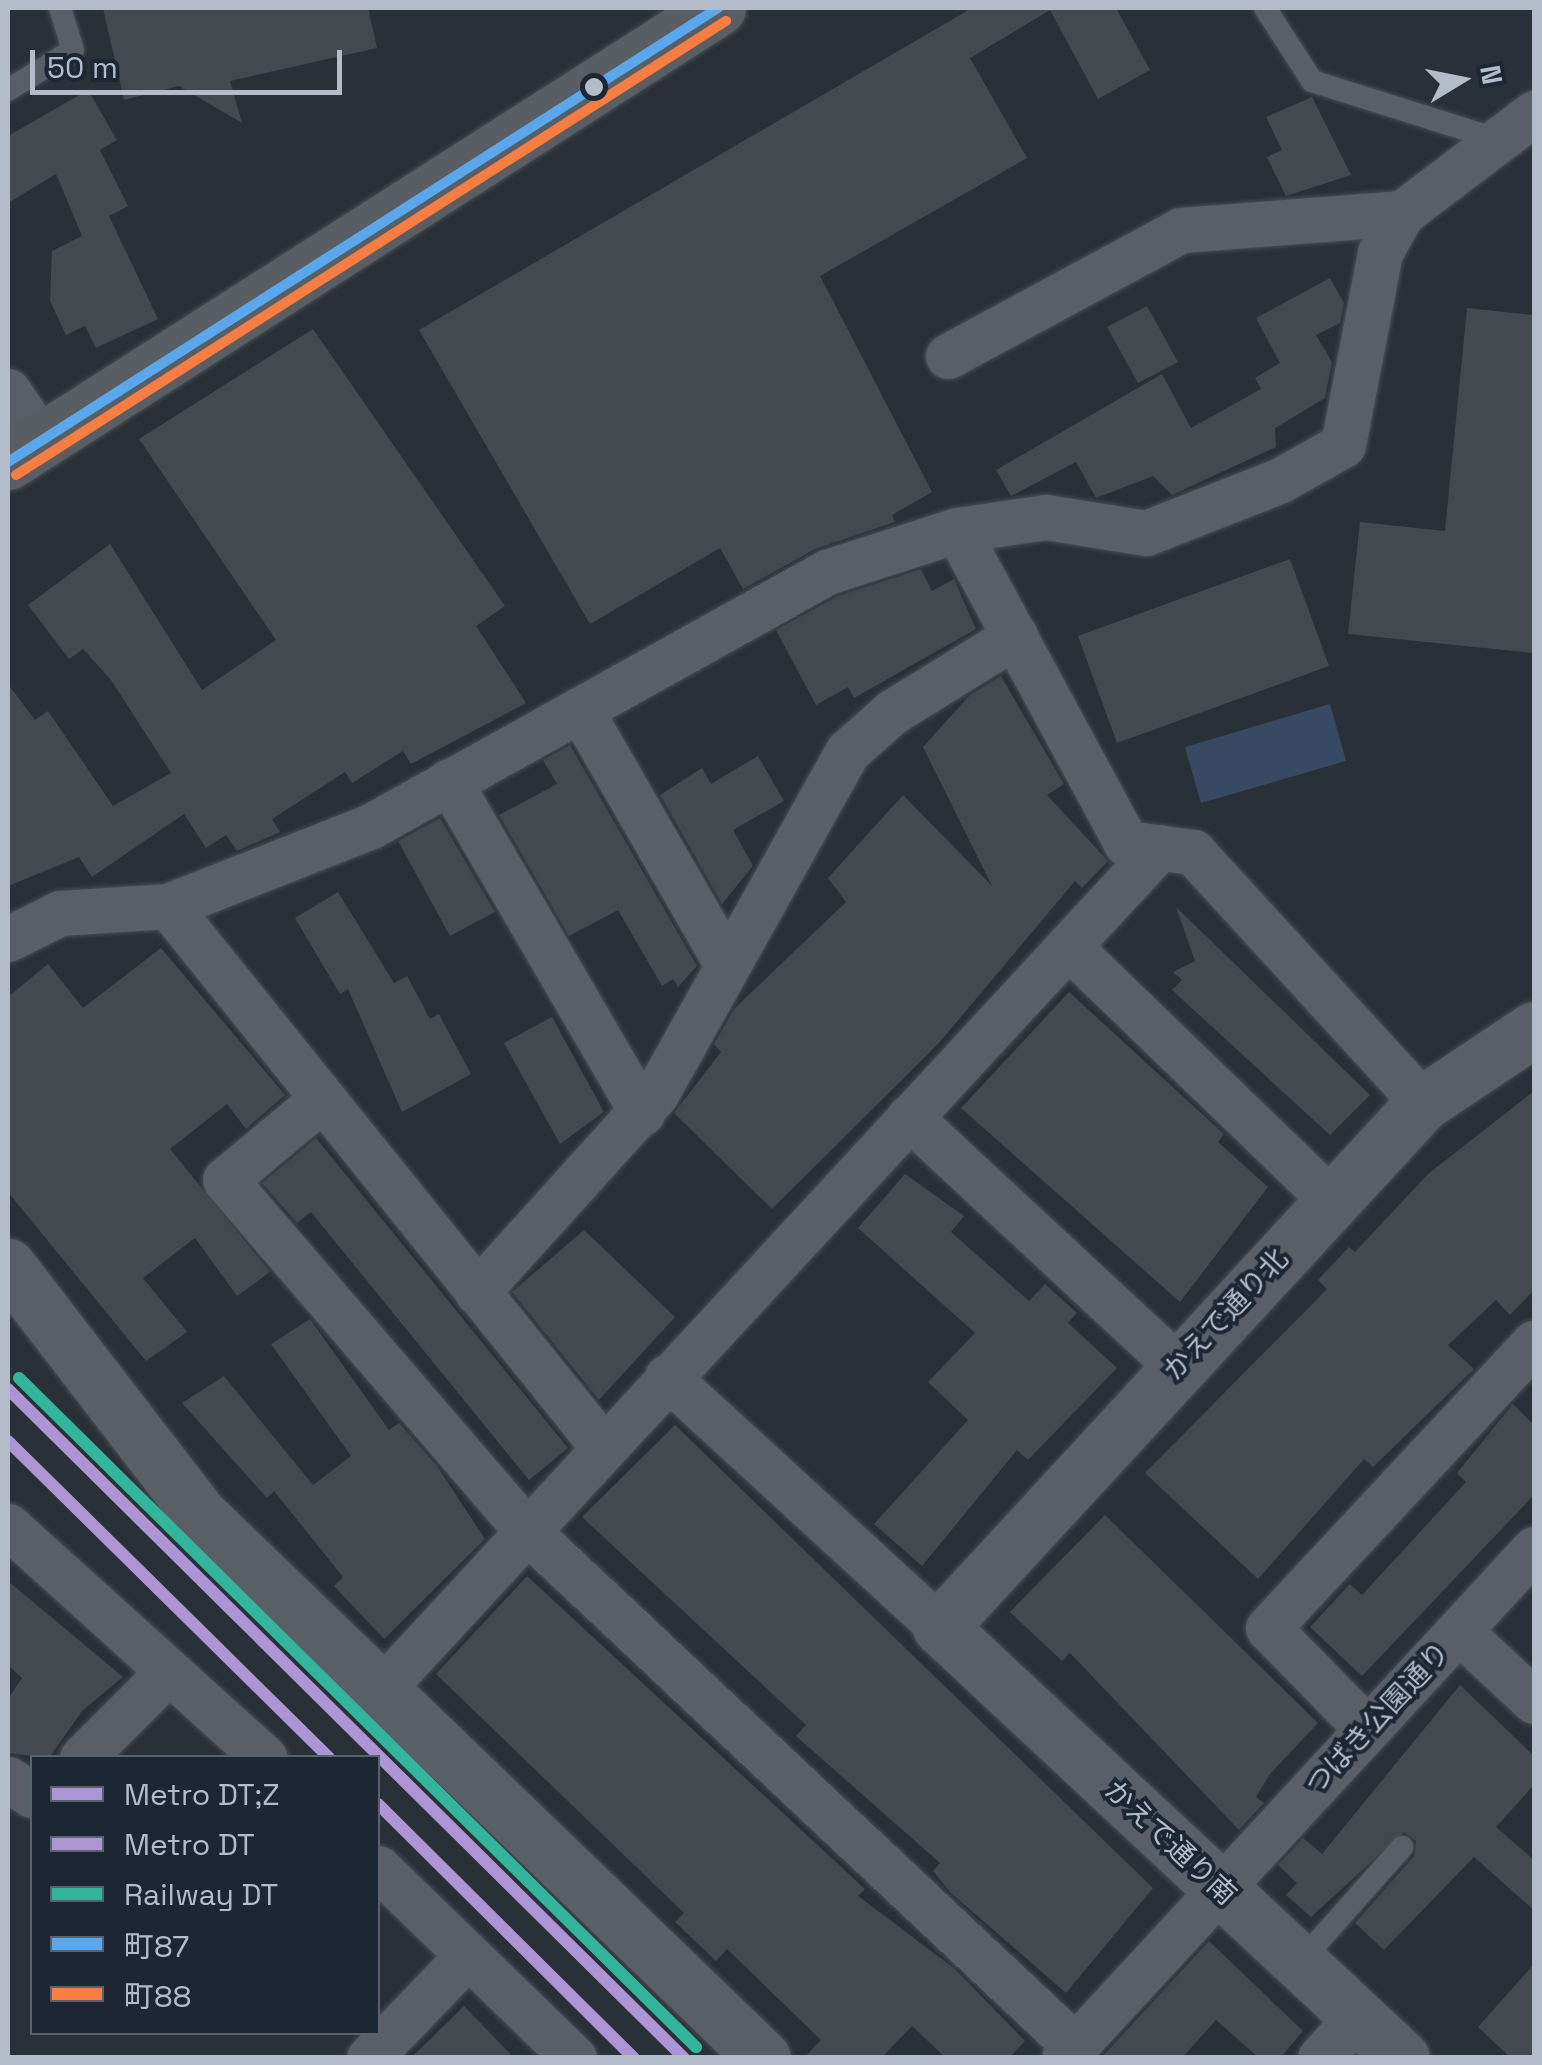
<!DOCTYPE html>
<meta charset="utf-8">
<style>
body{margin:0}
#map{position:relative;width:1542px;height:2065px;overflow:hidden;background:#2a3038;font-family:"Space Grotesk","Noto Sans JP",sans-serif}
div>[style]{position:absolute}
.water>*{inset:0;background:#384963}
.building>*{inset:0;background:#444950}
.roads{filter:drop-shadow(0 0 2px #484c53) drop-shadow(0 0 2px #484c53)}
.service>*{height:22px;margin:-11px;padding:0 11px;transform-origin:11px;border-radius:11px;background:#5a5e66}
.minor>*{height:45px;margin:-22.5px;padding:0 22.5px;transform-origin:22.5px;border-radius:22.5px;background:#5a5e66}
.tertiary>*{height:55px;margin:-27.5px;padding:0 27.5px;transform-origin:27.5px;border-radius:27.5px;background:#5a5e66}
.secondary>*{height:55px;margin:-27.5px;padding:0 27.5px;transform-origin:27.5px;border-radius:27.5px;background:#595d64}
.bus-1>*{height:10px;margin:-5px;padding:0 5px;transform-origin:5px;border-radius:5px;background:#5aa8eb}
.bus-2>*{height:10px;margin:-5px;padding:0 5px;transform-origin:5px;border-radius:5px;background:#f77d43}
.rail-1>*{height:12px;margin:-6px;padding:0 6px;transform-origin:6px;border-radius:6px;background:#33b59b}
.metro-1>*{height:12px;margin:-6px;padding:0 6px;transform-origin:6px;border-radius:6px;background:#ad95d3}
.metro-2>*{height:12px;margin:-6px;padding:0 6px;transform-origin:6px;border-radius:6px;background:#ad95d3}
.dots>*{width:28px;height:28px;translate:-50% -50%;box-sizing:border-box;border:5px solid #1d2633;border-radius:50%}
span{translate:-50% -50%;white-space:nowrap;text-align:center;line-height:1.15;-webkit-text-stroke:8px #1d2633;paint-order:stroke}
.street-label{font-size:28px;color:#b4bcc9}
.frame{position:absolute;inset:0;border:10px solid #b4bcc9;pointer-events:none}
.legend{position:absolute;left:30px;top:1755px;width:350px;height:280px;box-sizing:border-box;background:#1d2633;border:2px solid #59626f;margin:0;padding:12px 18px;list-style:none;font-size:30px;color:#b4bcc9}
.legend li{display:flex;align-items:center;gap:20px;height:50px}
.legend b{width:50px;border:2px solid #59626f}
.north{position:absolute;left:1412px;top:30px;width:100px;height:100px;-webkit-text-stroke:8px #1d2633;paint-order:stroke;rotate:80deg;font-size:28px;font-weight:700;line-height:40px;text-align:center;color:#b4bcc9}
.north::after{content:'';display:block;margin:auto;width:35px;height:45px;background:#b4bcc9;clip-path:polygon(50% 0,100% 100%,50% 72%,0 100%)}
.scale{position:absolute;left:30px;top:50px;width:312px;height:45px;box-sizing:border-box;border:5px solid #b4bcc9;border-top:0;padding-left:12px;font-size:30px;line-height:35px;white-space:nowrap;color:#b4bcc9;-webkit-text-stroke:8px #1d2633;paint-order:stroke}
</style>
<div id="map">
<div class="water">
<div style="clip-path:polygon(1330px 704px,1346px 761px,1201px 803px,1185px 747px)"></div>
</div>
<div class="building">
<div style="clip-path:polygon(103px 8px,368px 8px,377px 48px,230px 81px,242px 123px,179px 86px,124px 100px)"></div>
<div style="clip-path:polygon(972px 8px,1116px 8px,1150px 70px,1098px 99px,1050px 10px,970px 58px,1027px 158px,820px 276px,932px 492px,892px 515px,895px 522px,815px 549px,743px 589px,720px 548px,590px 624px,419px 330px)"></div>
<div style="clip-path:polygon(88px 90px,117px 140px,100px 150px,128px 206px,109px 216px,158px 319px,96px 348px,85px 326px,66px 335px,50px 301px,52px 251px,82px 236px,56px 174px,8px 203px,8px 136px)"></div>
<div style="clip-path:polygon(1312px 97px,1351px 175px,1286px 196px,1267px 157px,1282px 150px,1266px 117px)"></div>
<div style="clip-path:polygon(1330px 278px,1344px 303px,1340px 323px,1316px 335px,1332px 362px,1325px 398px,1275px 428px,1276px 447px,1172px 495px,1153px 476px,1096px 498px,1076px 462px,1011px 496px,996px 470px,1162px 374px,1191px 428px,1261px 389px,1255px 378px,1280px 363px,1256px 318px)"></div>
<div style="clip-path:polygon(1147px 306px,1178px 362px,1138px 383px,1107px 327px)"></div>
<div style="clip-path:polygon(1467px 308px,1534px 315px,1534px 653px,1348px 634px,1360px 522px,1445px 531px)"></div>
<div style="clip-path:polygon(313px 329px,505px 606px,476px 626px,526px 703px,411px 764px,403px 751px,352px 783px,345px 772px,272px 819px,280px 832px,237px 851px,226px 835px,206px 848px,184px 814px,92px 877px,79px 857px,8px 886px,8px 684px,35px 720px,48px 711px,113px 806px,171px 773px,111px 680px,83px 649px,69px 659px,28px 605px,110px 544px,202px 690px,276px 640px,139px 439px)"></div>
<div style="clip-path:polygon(1290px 559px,1329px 666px,1117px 743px,1078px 636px)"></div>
<div style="clip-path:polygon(921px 569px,932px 591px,954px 579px,976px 629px,854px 698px,848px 687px,816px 705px,776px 630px,838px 596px)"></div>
<div style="clip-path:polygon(1001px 676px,1064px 784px,1047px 795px,1108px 861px,1082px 888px,1075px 881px,939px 1043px,772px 1209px,674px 1113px,721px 1052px,714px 1044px,734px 1009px,846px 902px,828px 878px,903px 795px,992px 886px,923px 747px,970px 695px)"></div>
<div style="clip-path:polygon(570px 745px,697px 966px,678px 987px,673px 979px,662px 986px,618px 910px,569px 936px,499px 815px,557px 784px,543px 760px)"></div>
<div style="clip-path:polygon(758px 756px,784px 801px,733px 830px,753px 866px,722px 904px,660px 795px,702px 768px,711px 784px)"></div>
<div style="clip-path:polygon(440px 818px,495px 912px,450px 936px,398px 841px)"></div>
<div style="clip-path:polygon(338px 892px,394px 983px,407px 976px,430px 1019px,439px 1014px,471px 1074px,402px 1112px,348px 989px,340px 994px,295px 918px)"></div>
<div style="clip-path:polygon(1176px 907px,1370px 1095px,1330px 1135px,1172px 990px,1182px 980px,1173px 972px,1195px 961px)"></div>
<div style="clip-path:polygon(161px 948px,285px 1095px,246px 1129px,227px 1104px,170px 1149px,270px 1272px,237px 1296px,195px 1238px,143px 1278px,187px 1332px,146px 1361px,8px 1192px,8px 997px,48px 964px,83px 1008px)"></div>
<div style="clip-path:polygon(1069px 992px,1224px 1134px,1218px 1142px,1268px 1187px,1180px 1302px,961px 1108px)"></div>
<div style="clip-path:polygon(552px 1017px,604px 1112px,560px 1144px,504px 1043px)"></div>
<div style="clip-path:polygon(1534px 1091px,1534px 1290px,1510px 1315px,1496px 1300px,1448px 1345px,1474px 1369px,1373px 1467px,1364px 1459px,1258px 1579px,1145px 1473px,1327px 1289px,1318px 1280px,1349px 1247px,1355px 1252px,1428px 1174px)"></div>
<div style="clip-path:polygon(316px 1138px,568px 1448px,529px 1480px,311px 1212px,297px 1223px,262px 1183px)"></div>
<div style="clip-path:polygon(905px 1174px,964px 1216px,951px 1232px,1029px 1301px,1045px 1284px,1077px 1313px,1068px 1323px,1117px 1368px,1028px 1460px,1017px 1450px,922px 1566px,874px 1524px,968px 1420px,928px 1382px,975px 1333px,858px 1228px)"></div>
<div style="clip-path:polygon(584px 1230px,675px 1317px,599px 1400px,512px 1292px)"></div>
<div style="clip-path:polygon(310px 1319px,389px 1430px,399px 1423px,437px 1466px,485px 1539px,384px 1639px,334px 1586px,343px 1577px,274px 1491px,267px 1498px,182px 1403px,224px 1376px,313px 1485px,351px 1456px,271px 1344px)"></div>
<div style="clip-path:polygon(1513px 1404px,1534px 1425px,1534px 1495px,1362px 1676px,1310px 1627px,1350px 1584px,1362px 1595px,1466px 1482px,1457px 1473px)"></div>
<div style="clip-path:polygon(675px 1425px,1153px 1888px,1066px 1993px,951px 1893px,933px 1871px,940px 1863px,796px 1736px,806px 1725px,582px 1517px)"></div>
<div style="clip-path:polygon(1105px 1515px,1318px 1723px,1270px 1774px,1256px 1797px,1264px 1803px,1239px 1830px,1070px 1653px,1062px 1661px,1010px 1612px)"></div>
<div style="clip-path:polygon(527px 1576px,865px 1889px,858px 1896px,955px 1969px,1025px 2041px,1009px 2058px,946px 2058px,912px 2026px,881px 2058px,804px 2058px,821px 2040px,727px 1949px,716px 1961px,675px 1922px,684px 1913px,436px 1674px)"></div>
<div style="clip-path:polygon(8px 1581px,123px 1677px,82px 1711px,49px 1758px,8px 1753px,8px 1699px,22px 1678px,8px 1665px)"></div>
<div style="clip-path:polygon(1460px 1685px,1534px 1756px,1534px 1785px,1496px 1827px,1534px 1860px,1534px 1910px,1474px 1857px,1384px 1950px,1355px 1923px,1414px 1856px,1416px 1841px,1404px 1832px,1311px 1917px,1286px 1895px,1297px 1883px,1278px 1865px,1303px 1838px,1322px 1854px)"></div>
<div style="clip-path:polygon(1209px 1941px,1303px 2031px,1280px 2058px,1259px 2058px,1216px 2020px,1182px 2058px,1101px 2058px)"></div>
<div style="clip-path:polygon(1534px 1964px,1534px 2058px,1511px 2058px,1478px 2027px)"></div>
<div style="clip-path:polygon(464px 2006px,514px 2058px,411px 2058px)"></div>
</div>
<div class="roads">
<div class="service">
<div style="left:1265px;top:8px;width:87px;rotate:57.2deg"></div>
<div style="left:1312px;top:81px;width:190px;rotate:17.5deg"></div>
<div style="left:8px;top:90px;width:76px;rotate:-31.6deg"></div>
<div style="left:73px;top:50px;width:44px;rotate:-107.2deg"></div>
<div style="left:1300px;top:1962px;width:154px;rotate:-48.4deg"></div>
</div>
<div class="minor">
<div style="left:948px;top:356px;width:265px;rotate:-28.4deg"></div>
<div style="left:1181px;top:230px;width:222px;rotate:-4.4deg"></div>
<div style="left:8px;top:391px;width:59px;rotate:56deg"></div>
<div style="left:957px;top:530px;width:356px;rotate:61.6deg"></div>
<div style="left:1126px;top:843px;width:68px;rotate:7.7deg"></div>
<div style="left:1193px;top:852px;width:340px;rotate:47.5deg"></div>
<div style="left:580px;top:709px;width:295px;rotate:60.1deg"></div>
<div style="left:449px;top:781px;width:384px;rotate:59.8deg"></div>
<div style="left:168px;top:906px;width:694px;rotate:51.2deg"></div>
<div style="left:8px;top:939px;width:58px;rotate:-26.6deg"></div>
<div style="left:60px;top:913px;width:108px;rotate:-3.7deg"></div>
<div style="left:168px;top:906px;width:218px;rotate:-21.5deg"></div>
<div style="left:371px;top:826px;width:522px;rotate:-29.12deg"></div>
<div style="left:827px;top:572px;width:137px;rotate:-17.9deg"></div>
<div style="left:957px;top:530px;width:90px;rotate:-8.3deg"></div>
<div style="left:1046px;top:517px;width:101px;rotate:9.1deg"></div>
<div style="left:1146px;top:533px;width:143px;rotate:-21.4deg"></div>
<div style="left:1279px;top:481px;width:73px;rotate:-29.4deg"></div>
<div style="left:1343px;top:445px;width:196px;rotate:-79.1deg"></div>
<div style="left:1380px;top:253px;width:46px;rotate:-61.2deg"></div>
<div style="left:1402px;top:213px;width:166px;rotate:-37.1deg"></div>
<div style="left:1068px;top:946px;width:364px;rotate:44deg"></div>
<div style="left:322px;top:1099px;width:126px;rotate:140.1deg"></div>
<div style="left:225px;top:1180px;width:462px;rotate:49.3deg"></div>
<div style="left:526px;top:1530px;width:753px;rotate:43.23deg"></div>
<div style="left:909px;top:1117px;width:366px;rotate:42.9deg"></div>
<div style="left:477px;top:1292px;width:267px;rotate:-47.9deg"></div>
<div style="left:656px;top:1094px;width:393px;rotate:-60.8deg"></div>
<div style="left:848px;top:751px;width:59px;rotate:-41.6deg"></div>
<div style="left:892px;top:712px;width:145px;rotate:-31.7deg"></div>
<div style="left:667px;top:1377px;width:370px;rotate:42.5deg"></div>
<div style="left:8px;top:1526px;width:346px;rotate:42.1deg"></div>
<div style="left:1459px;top:1631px;width:103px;rotate:43deg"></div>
<div style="left:380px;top:1691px;width:1149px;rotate:-47.26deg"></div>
<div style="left:1367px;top:1729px;width:141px;rotate:-134.4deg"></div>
<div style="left:1268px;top:1628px;width:390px;rotate:-47deg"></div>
<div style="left:82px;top:1758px;width:122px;rotate:-45deg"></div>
<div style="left:8px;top:1779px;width:29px;rotate:34deg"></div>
<div style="left:378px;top:1868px;width:273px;rotate:44.1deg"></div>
<div style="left:369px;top:2058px;width:141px;rotate:-46.1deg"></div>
<div style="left:1064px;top:2058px;width:693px;rotate:-47.28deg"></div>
<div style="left:1320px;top:2058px;width:57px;rotate:-47.9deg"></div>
</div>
<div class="tertiary">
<div style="left:8px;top:1266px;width:314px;rotate:52.4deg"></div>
<div style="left:200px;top:1515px;width:782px;rotate:43.96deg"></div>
<div style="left:1402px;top:2058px;width:632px;rotate:-136.99deg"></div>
<div style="left:940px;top:1627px;width:713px;rotate:-47.33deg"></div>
<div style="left:1423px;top:1103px;width:133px;rotate:-33.7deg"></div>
</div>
<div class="secondary">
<div style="left:8px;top:462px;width:843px;rotate:-32.6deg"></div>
</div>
</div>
<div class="bus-1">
<div style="left:8px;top:462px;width:843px;rotate:-32.6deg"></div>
</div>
<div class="bus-2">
<div style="left:16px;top:475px;width:843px;rotate:-32.6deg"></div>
</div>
<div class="rail-1">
<div style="left:19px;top:1378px;width:952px;rotate:44.66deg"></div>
</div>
<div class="metro-1">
<div style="left:8px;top:1389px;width:951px;rotate:44.7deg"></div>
</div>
<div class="metro-2">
<div style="left:8px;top:1441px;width:451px;rotate:44.6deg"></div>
<div style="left:378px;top:1804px;width:361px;rotate:44.8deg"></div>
</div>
<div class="dots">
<div style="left:594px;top:87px;background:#b4bcc9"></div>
</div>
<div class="street-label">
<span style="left:1225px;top:1314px;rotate:-47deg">かえで通り北</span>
<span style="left:1377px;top:1718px;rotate:-47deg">つばき公園通り</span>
<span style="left:1171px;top:1842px;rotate:43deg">かえで通り南</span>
</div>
<div class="frame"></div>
<ul class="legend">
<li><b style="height:12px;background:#ad95d3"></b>Metro DT;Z</li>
<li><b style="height:12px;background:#ad95d3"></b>Metro DT</li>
<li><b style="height:12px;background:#33b59b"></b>Railway DT</li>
<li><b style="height:12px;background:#5aa8eb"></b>町87</li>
<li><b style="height:12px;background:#f77d43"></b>町88</li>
</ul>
<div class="north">N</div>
<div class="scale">50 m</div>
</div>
